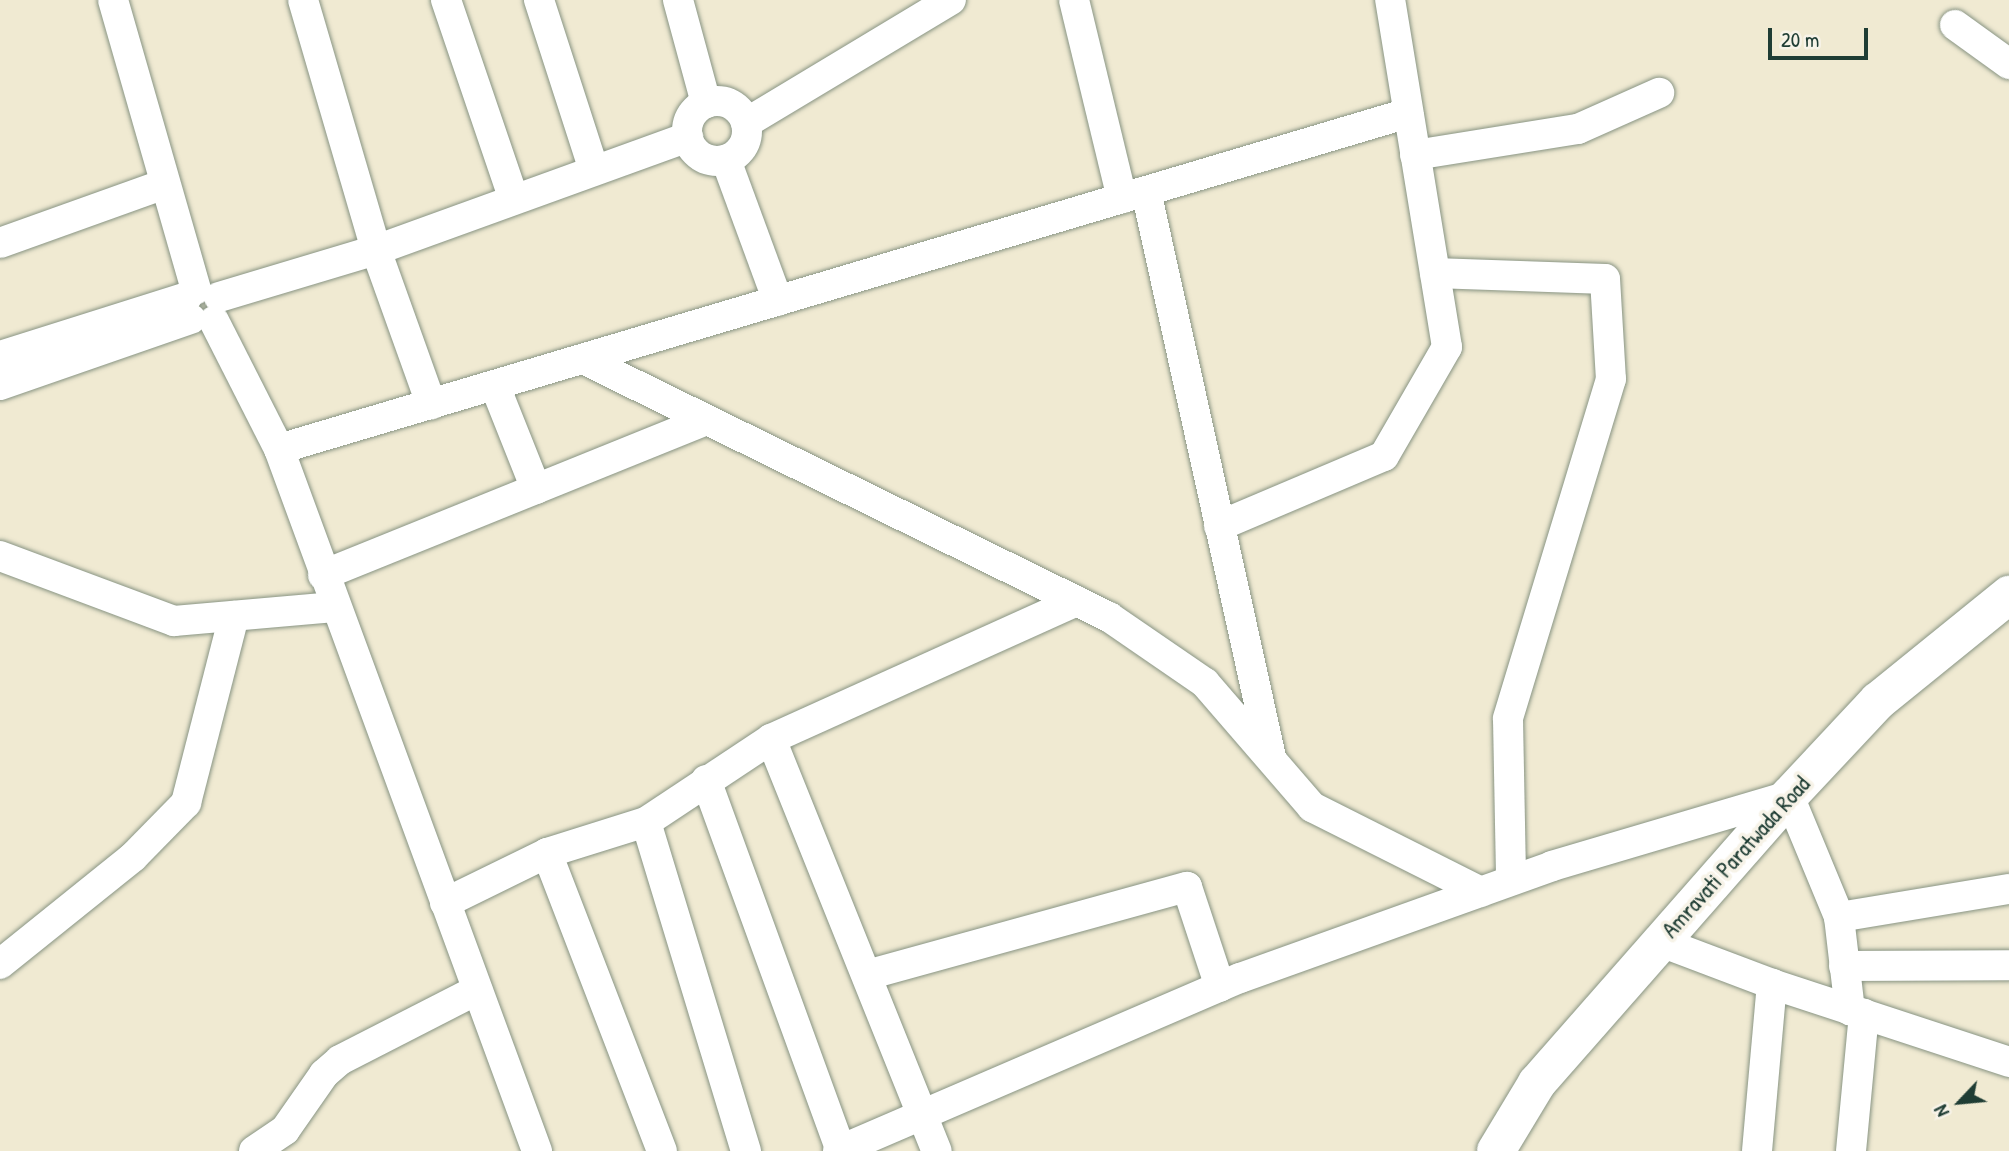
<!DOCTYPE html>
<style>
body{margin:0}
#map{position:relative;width:2009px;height:1151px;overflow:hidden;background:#f0ead2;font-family:"Patrick Hand",sans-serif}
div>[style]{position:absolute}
.roads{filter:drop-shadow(0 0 2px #889483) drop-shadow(0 0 2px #889483)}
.street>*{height:30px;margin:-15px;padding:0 15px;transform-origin:15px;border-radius:15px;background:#fff}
.street>.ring{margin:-15px;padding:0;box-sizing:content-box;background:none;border:30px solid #fff;border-radius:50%}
.primary>*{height:38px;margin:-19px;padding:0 19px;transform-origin:19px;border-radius:19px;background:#fff}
span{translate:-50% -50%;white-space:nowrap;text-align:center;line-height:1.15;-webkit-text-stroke:7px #f7f3e8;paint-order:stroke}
.street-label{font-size:23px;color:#1f3d34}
.north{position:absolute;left:1925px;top:1067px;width:70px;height:70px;-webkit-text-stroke:5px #f7f3e8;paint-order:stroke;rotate:244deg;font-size:19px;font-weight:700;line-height:28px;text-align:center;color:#1f3d34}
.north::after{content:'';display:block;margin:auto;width:24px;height:32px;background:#1f3d34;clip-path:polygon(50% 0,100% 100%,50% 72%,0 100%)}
.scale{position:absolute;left:1768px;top:28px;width:100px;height:32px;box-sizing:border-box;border:4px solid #1f3d34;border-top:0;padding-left:9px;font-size:21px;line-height:24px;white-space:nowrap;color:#1f3d34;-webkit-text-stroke:5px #f7f3e8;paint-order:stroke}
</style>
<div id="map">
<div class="roads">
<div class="street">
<div style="left:113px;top:0;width:301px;rotate:74deg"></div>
<div style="left:303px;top:0;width:260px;rotate:73.7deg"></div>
<div style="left:376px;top:250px;width:164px;rotate:70.3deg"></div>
<div style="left:446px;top:0;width:208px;rotate:71.2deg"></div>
<div style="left:539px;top:0;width:179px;rotate:72.1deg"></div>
<div style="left:678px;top:0;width:107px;rotate:74.8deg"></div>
<div style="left:1074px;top:0;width:204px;rotate:76.4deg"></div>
<div style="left:1955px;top:25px;width:67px;rotate:35.8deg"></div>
<div class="ring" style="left:687px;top:101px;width:30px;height:30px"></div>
<div style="left:746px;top:123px;width:239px;rotate:-31deg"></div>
<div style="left:1415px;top:155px;width:165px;rotate:-9.1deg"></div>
<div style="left:1578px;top:129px;width:89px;rotate:-24deg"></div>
<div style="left:726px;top:160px;width:150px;rotate:69.8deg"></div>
<div style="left:1146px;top:191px;width:580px;rotate:77.55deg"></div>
<div style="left:0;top:243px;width:175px;rotate:-19.7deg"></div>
<div style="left:1435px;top:273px;width:170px;rotate:2deg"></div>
<div style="left:1605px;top:279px;width:100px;rotate:86.6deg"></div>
<div style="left:1611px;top:379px;width:355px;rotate:106.9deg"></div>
<div style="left:1508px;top:719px;width:161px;rotate:88.9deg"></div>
<div style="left:219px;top:297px;width:164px;rotate:-16.7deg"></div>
<div style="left:376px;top:250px;width:332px;rotate:-19.9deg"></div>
<div style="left:214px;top:321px;width:144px;rotate:63.1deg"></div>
<div style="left:279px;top:449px;width:748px;rotate:69.82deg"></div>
<div style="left:0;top:356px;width:196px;rotate:-17.5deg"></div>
<div style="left:583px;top:359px;width:586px;rotate:26.13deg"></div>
<div style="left:1109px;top:617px;width:116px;rotate:34.5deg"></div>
<div style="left:1205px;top:683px;width:164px;rotate:49.2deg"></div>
<div style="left:1312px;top:807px;width:189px;rotate:26.7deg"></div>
<div style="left:0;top:385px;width:202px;rotate:-19.1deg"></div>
<div style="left:495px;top:386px;width:111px;rotate:68.3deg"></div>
<div style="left:279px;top:449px;width:1178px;rotate:-16.57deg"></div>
<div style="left:1219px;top:526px;width:179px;rotate:-23deg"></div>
<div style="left:1384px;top:456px;width:126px;rotate:-60deg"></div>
<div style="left:1447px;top:347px;width:352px;rotate:-99.3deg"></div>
<div style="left:0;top:556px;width:186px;rotate:20.5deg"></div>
<div style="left:174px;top:621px;width:161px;rotate:-5deg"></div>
<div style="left:323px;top:575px;width:411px;rotate:-22deg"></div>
<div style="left:771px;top:739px;width:444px;rotate:68.1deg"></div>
<div style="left:706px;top:780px;width:395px;rotate:70deg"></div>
<div style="left:646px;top:822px;width:344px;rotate:73.1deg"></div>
<div style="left:547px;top:853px;width:319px;rotate:68.9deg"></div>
<div style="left:445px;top:903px;width:114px;rotate:-26.1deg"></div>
<div style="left:547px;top:853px;width:104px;rotate:-17.4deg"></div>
<div style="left:646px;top:822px;width:150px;rotate:-33.6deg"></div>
<div style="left:771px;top:739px;width:335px;rotate:-24.3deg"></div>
<div style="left:1839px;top:917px;width:172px;rotate:-9.4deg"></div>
<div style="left:1661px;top:942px;width:119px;rotate:20.7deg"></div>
<div style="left:1772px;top:984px;width:250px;rotate:18.2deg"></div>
<div style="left:0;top:964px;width:171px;rotate:-38.8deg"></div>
<div style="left:133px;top:857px;width:76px;rotate:-45.5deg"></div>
<div style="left:186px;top:803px;width:193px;rotate:-75.6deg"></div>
<div style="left:1844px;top:966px;width:165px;rotate:-0.3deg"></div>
<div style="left:867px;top:975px;width:332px;rotate:-15.4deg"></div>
<div style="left:1187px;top:887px;width:105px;rotate:71.7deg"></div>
<div style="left:254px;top:1151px;width:37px;rotate:-34deg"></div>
<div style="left:285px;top:1130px;width:68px;rotate:-55.1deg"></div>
<div style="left:324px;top:1074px;width:21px;rotate:-41deg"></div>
<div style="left:340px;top:1060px;width:154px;rotate:-27.1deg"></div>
<div style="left:838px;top:1151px;width:438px;rotate:-23.3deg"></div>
<div style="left:1240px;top:978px;width:331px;rotate:-19.7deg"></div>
<div style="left:1552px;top:866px;width:247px;rotate:-16.5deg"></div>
<div style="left:1789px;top:796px;width:131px;rotate:67.5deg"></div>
<div style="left:1839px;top:917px;width:94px;rotate:83.3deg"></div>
<div style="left:1757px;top:1151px;width:168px;rotate:-84.9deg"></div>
<div style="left:1851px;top:1151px;width:138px;rotate:-84.6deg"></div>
</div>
<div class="primary">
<div style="left:1496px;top:1151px;width:79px;rotate:-58.9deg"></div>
<div style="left:1537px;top:1083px;width:382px;rotate:-48.7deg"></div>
<div style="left:1789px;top:796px;width:130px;rotate:-46.9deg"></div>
<div style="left:1878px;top:701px;width:169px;rotate:-39deg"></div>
</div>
</div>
<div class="street-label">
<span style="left:1736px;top:857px;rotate:-48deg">Amravati Paratwada Road</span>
</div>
<div class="north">N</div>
<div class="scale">20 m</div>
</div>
